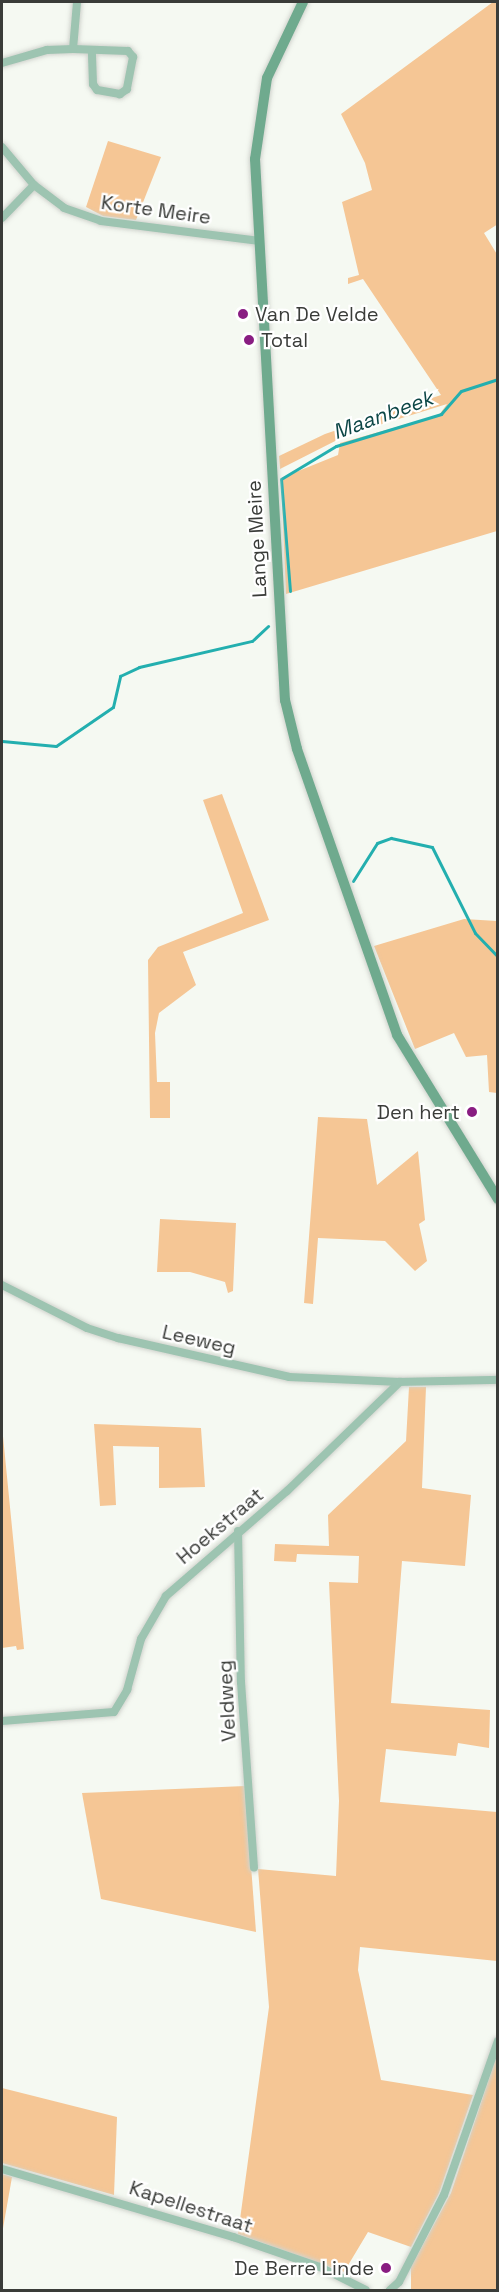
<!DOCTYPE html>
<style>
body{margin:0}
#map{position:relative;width:499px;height:2292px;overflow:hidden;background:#f5f9f2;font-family:"Space Grotesk",sans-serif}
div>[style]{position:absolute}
.green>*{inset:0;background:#f5c695}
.stream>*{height:3px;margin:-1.5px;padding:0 1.5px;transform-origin:1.5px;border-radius:1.5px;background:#23afaf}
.roads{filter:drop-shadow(0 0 2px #d0d3cd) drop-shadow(0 0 2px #d0d3cd)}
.street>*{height:8px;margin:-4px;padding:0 4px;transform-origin:4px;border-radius:4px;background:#9dc4b1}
.secondary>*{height:10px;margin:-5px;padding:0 5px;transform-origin:5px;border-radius:5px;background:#6faa8e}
.dots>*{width:16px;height:16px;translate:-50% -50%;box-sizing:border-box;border:3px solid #fff;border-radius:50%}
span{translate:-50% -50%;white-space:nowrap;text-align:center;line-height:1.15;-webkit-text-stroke:4.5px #fff;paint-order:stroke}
.street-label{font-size:20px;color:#3a3c39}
.poi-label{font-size:20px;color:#3a3c39}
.left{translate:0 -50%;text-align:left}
.right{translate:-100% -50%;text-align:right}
.water-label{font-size:21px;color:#0c4646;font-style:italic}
.frame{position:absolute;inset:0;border:3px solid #3a3c39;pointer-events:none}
</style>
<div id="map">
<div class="green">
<div style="clip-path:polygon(493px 2px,498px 2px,498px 224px,484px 233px,498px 256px,497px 531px,286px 594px,281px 478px,338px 455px,340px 443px,439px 415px,447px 404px,347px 435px,280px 469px,279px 456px,325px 434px,441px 395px,363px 279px,348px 284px,348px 278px,359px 275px,342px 202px,372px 190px,365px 163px,341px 114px)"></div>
<div style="clip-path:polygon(108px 141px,161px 157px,136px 220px,103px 216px,86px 207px)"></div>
<div style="clip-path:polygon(222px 794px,269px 920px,183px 952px,196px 985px,159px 1013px,155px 1033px,157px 1082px,170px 1082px,170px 1118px,150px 1118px,148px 960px,158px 947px,243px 913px,203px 800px)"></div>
<div style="clip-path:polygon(464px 919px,497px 921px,497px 1093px,489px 1092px,487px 1055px,466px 1057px,454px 1033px,415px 1049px,374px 946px)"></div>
<div style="clip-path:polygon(318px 1117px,367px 1119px,377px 1185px,418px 1151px,425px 1220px,419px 1224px,427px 1261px,415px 1271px,385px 1241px,318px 1238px,313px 1304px,304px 1303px)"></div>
<div style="clip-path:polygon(160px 1219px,236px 1223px,233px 1291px,228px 1293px,225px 1282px,190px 1272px,157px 1272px)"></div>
<div style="clip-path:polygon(409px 1387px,426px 1387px,422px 1488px,471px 1495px,465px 1566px,402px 1561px,391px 1703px,490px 1710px,489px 1748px,458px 1743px,456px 1756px,386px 1749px,380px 1802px,497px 1812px,497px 1961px,360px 1947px,358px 1970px,381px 2080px,473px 2095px,439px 2193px,411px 2247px,368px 2232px,344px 2272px,238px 2234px,269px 2007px,258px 1869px,336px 1876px,339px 1801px,329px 1582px,358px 1583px,359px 1556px,297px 1554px,296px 1562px,274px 1561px,275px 1544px,329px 1546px,328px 1515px,406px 1441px)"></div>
<div style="clip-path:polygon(94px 1424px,201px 1428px,205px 1487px,159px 1488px,159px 1447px,113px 1446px,116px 1505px,100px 1506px)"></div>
<div style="clip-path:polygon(2px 1426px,24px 1649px,17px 1650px,16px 1646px,2px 1648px)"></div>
<div style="clip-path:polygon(245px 1786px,256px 1932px,101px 1899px,82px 1793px)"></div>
<div style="clip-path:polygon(497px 2055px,497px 2290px,411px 2290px,411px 2267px,451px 2193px)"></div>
<div style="clip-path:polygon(2px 2088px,117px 2117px,114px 2195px,2px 2163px)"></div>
<div style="clip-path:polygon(2px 2174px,12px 2177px,2px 2234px)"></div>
</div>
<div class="stream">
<div style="left:290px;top:591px;width:112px;rotate:-94.6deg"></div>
<div style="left:281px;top:479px;width:64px;rotate:-31deg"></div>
<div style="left:336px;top:446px;width:110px;rotate:-16.9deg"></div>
<div style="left:441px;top:414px;width:30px;rotate:-49deg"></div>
<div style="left:461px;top:391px;width:39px;rotate:-18deg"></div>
<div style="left:2px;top:741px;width:54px;rotate:5.3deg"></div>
<div style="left:56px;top:746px;width:69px;rotate:-34.4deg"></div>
<div style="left:113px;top:707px;width:32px;rotate:-77deg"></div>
<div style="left:120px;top:676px;width:21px;rotate:-25deg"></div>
<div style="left:139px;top:667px;width:116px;rotate:-13deg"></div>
<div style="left:252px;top:641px;width:22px;rotate:-43deg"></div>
<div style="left:353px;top:881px;width:45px;rotate:-57.7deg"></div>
<div style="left:377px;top:843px;width:15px;rotate:-20deg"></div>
<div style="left:391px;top:838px;width:42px;rotate:12.4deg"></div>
<div style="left:432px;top:847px;width:96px;rotate:63.4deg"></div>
<div style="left:475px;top:933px;width:33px;rotate:46deg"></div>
</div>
<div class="roads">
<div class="street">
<div style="left:73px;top:49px;width:55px;rotate:2.1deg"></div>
<div style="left:128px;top:51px;width:8px;rotate:50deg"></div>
<div style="left:133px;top:57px;width:33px;rotate:101deg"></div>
<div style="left:127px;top:89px;width:9px;rotate:144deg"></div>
<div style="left:120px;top:94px;width:23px;rotate:-170deg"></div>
<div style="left:97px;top:90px;width:7px;rotate:-124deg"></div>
<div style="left:93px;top:84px;width:33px;rotate:-92deg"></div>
<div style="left:2px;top:63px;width:47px;rotate:-16.1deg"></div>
<div style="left:47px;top:50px;width:26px;rotate:-2deg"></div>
<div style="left:73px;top:49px;width:47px;rotate:-85.1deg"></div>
<div style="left:2px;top:147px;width:50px;rotate:49.9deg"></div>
<div style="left:34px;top:185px;width:38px;rotate:37deg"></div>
<div style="left:64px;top:208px;width:39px;rotate:19deg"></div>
<div style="left:101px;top:221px;width:160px;rotate:7.2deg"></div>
<div style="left:2px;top:218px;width:46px;rotate:-45.9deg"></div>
<div style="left:2px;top:1285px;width:95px;rotate:26.8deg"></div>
<div style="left:87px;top:1328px;width:33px;rotate:18deg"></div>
<div style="left:118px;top:1338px;width:175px;rotate:12.8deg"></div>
<div style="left:289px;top:1377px;width:111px;rotate:2.6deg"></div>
<div style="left:238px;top:1531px;width:151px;rotate:88.9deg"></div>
<div style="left:241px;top:1682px;width:186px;rotate:86deg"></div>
<div style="left:2px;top:1721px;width:112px;rotate:-4.6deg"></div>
<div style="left:114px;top:1712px;width:26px;rotate:-59deg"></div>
<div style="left:127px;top:1690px;width:53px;rotate:-74.6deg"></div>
<div style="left:141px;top:1639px;width:50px;rotate:-59.8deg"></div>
<div style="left:166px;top:1596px;width:160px;rotate:-41deg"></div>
<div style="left:287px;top:1491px;width:157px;rotate:-44deg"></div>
<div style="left:400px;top:1382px;width:98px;rotate:-1.2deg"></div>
<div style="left:2px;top:2169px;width:241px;rotate:16.4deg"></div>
<div style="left:233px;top:2237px;width:92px;rotate:19deg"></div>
<div style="left:320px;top:2267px;width:51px;rotate:26.6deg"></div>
<div style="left:390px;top:2290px;width:12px;rotate:-42deg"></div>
<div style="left:399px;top:2282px;width:98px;rotate:-62.7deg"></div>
<div style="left:444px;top:2195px;width:163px;rotate:-70.7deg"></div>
</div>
<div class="secondary">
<div style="left:303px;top:2px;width:84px;rotate:115.3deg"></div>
<div style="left:267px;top:78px;width:82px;rotate:98.4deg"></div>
<div style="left:255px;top:159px;width:542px;rotate:86.83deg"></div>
<div style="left:285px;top:700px;width:50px;rotate:76.2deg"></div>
<div style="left:297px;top:749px;width:303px;rotate:70.7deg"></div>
<div style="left:397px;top:1035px;width:193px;rotate:58.4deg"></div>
</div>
</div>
<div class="dots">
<div style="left:243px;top:314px;background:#891d82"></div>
<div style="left:249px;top:340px;background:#891d82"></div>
<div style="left:472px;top:1112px;background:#891d82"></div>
<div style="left:386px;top:2268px;background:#891d82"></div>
</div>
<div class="street-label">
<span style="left:156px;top:210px;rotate:8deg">Korte Meire</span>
<span style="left:257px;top:539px;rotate:-93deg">Lange Meire</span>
<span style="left:199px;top:1340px;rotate:13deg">Leeweg</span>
<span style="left:220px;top:1526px;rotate:-40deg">Hoekstraat</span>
<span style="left:227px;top:1701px;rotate:-93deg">Veldweg</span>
<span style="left:191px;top:2207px;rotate:18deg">Kapellestraat</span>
</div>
<div class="poi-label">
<span class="left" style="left:255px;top:314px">Van De Velde</span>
<span class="left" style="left:261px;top:340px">Total</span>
<span class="right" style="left:460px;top:1112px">Den hert</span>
<span class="right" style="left:374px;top:2268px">De Berre Linde</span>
</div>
<div class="water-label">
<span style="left:383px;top:415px;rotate:-20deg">Maanbeek</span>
</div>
<div class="frame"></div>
</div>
